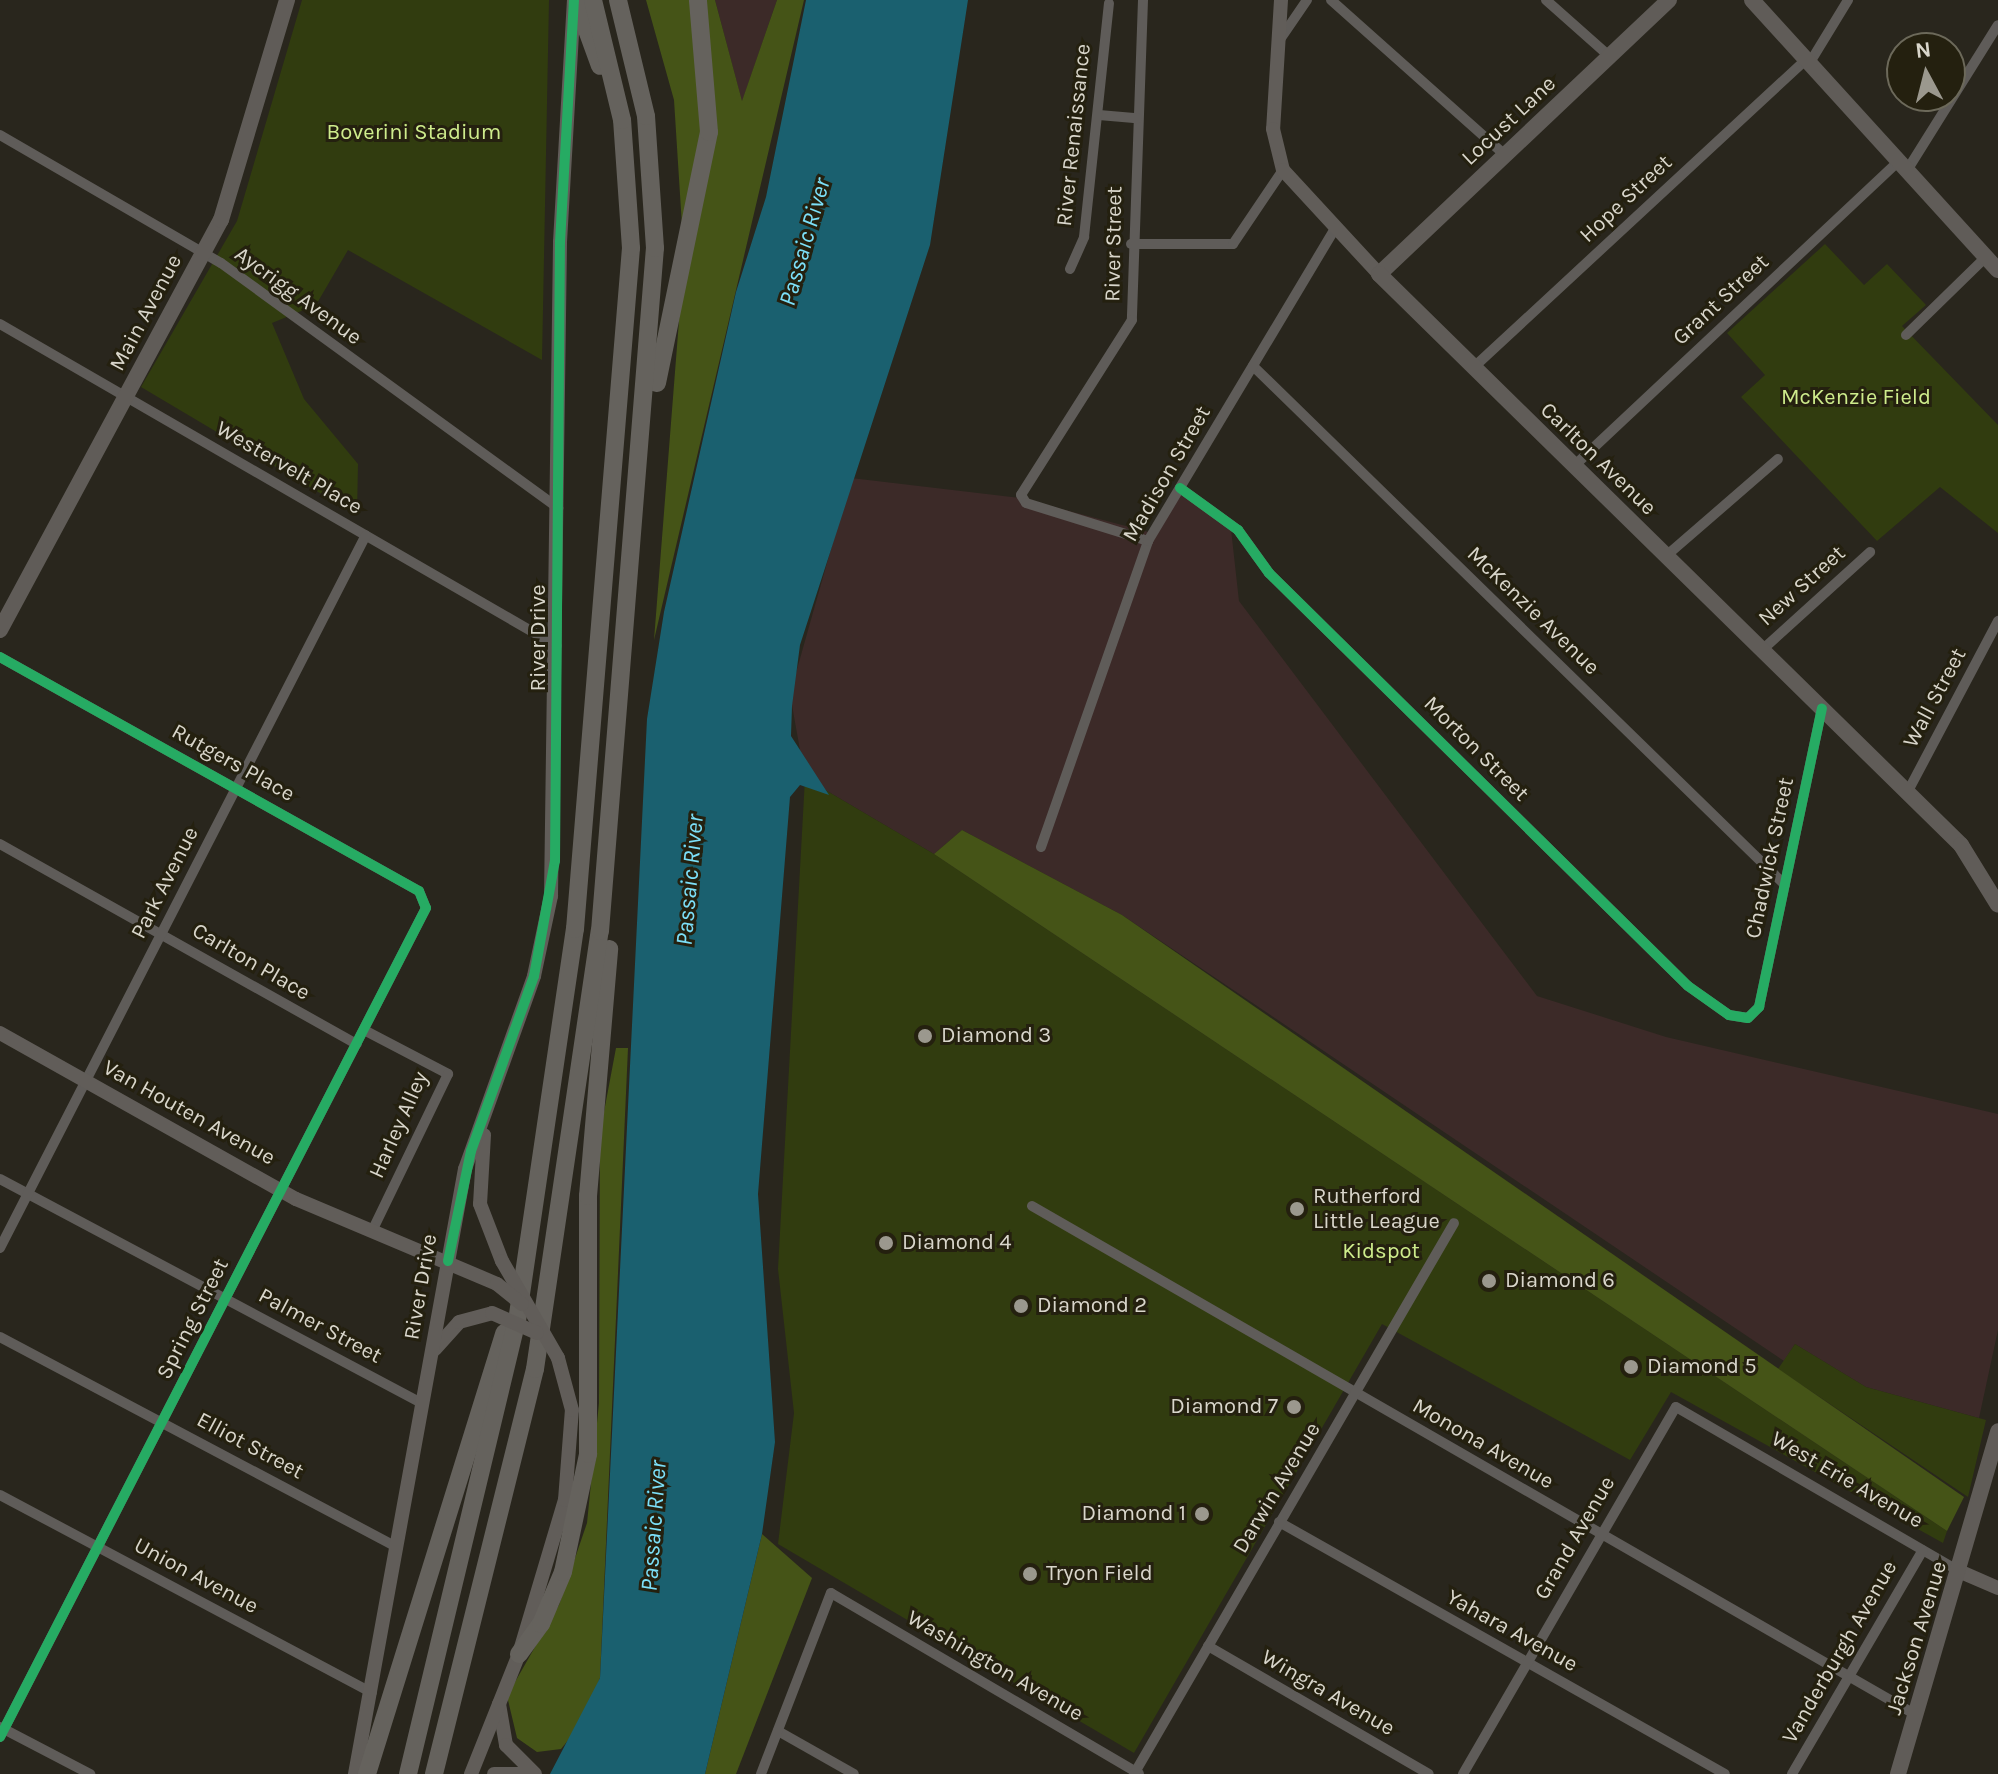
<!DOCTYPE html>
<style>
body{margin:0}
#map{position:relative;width:1998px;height:1774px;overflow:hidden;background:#29261d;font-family:Karla,sans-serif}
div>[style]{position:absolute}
.industrial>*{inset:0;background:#3c2a28}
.green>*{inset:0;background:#313c0f}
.forest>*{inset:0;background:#455417}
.water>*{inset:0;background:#1a606f}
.street>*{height:10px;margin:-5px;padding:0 5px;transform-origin:5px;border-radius:5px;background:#5f5c59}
.secondary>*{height:14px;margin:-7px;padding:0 7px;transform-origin:7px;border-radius:7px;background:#615d59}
.primary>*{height:16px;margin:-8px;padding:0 8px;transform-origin:8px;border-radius:8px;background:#605c58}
.highway>*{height:18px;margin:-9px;padding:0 9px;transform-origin:9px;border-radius:9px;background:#65625d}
.secondary-bridge>*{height:14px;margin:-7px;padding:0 7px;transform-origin:7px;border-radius:7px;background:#615d59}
.cycleway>*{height:10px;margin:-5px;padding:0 5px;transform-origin:5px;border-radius:5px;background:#26ab63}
.dots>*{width:22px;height:22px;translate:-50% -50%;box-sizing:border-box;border:4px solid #24200f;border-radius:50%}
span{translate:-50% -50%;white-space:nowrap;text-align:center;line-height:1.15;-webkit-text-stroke:6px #24200f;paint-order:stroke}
.street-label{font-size:22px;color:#d9d6cb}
.park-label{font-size:22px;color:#ceec8c}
.poi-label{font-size:22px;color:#d9d6cb}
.left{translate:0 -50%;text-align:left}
.right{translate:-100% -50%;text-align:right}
.water-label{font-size:24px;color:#7ce0f9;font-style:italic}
.north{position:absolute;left:1886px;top:32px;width:80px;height:80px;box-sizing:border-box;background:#24200f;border:2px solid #6c695a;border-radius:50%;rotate:353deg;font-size:22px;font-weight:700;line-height:32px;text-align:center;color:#d9d6cb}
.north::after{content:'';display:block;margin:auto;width:28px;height:36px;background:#9b988e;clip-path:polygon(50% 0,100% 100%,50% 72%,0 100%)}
</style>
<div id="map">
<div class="industrial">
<div style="clip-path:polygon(715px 0,777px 0,742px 102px)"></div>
<div style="clip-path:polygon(851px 478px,1020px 498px,1156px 534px,1184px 485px,1230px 520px,1239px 601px,1537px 996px,1666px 1037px,1998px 1114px,1998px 1330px,1979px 1418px,1866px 1387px,1795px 1344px,1784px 1361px,1122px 915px,962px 830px,934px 854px,805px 778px,790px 694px)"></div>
</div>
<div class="green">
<div style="clip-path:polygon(302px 0,549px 0,542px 360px,348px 250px,316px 305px,272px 323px,304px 399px,358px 464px,357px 515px,141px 387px,237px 221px)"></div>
<div style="clip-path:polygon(1825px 244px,1864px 285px,1887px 264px,1926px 305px,1902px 326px,1998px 425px,1998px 533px,1940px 487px,1877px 541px,1741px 397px,1765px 375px,1727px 333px)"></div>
<div style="clip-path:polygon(805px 778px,934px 854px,1947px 1531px,1943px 1543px,1671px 1392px,1630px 1460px,1382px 1324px,1134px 1753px,778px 1544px,794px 1413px,778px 1269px)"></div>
<div style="clip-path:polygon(1795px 1344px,1866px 1387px,1986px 1420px,1968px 1497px,1778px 1369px)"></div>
</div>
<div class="forest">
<div style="clip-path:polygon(646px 0,715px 0,742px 101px,777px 0,804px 0,654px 640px,684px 257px,674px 100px)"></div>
<div style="clip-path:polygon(962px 830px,1122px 915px,1964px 1497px,1947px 1531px,934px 854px)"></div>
<div style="clip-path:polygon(616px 1048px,628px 1048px,600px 1678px,582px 1723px,561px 1749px,537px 1752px,517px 1738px,507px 1696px,559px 1605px,587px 1523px,599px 1403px,600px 1133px)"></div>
<div style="clip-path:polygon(762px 1534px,812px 1578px,736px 1774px,705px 1774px)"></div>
</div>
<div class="water">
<div style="clip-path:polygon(806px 0,968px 0,930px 245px,800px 645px,792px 706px,791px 736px,829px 795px,800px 785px,790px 797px,758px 1194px,775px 1442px,762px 1534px,705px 1774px,550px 1774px,600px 1678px,647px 719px,664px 612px,736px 292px,766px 197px)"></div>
</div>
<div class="street">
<div style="left:1143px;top:0;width:320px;rotate:92deg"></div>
<div style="left:1132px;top:320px;width:207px;rotate:122.4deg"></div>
<div style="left:1021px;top:495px;width:9px;rotate:58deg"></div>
<div style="left:1026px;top:503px;width:128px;rotate:17.3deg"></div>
<div style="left:1331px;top:0;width:233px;rotate:41.7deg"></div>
<div style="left:1546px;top:0;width:84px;rotate:41.6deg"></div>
<div style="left:1281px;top:38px;width:46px;rotate:-55.6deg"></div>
<div style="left:1809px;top:64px;width:75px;rotate:-58.6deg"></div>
<div style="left:1099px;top:115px;width:38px;rotate:5deg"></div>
<div style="left:0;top:135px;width:255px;rotate:30.1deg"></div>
<div style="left:221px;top:263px;width:417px;rotate:36deg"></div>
<div style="left:1906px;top:172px;width:173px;rotate:-58deg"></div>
<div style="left:1131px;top:244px;width:102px"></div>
<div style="left:1233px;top:244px;width:89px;rotate:-56deg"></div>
<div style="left:1070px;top:269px;width:35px;rotate:-66deg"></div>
<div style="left:1084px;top:237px;width:235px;rotate:-83.9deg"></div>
<div style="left:0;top:324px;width:643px;rotate:30.03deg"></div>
<div style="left:1906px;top:335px;width:112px;rotate:-44.3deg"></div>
<div style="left:1253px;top:366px;width:743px;rotate:44.29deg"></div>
<div style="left:1474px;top:367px;width:451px;rotate:-42.8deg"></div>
<div style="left:1574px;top:466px;width:441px;rotate:-43.2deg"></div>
<div style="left:1180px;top:488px;width:72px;rotate:35.9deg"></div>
<div style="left:1238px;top:530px;width:53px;rotate:54.2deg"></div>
<div style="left:1269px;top:573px;width:588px;rotate:44.59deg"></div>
<div style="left:1688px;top:986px;width:50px;rotate:35.3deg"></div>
<div style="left:1729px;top:1015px;width:19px;rotate:9deg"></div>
<div style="left:1748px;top:1018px;width:16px;rotate:-45deg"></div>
<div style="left:1759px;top:1007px;width:305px;rotate:-78.1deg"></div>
<div style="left:1666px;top:556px;width:148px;rotate:-40.9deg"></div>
<div style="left:1762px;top:650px;width:146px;rotate:-42.2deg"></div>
<div style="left:0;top:657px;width:480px;rotate:29.2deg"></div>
<div style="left:419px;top:891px;width:18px;rotate:68deg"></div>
<div style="left:426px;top:908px;width:932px;rotate:117.2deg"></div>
<div style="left:1907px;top:793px;width:195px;rotate:-62.1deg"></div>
<div style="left:0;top:844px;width:409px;rotate:29.3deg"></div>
<div style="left:1041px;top:847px;width:324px;rotate:-70.7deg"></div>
<div style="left:1148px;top:541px;width:362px;rotate:-59.1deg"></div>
<div style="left:364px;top:1030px;width:95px;rotate:27.6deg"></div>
<div style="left:448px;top:1074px;width:174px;rotate:115.8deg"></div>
<div style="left:0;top:1179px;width:479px;rotate:28deg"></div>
<div style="left:1032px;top:1206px;width:1020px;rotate:29.93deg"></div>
<div style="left:0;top:1248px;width:801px;rotate:-62.83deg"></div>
<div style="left:0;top:1337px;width:449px;rotate:27.9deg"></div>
<div style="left:0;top:1495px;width:421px;rotate:28deg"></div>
<div style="left:1279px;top:1522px;width:512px;rotate:29.47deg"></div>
<div style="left:1208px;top:1646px;width:255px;rotate:30.1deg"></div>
<div style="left:0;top:1727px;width:102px;rotate:27.6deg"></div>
<div style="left:778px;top:1731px;width:87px;rotate:29.5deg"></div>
<div style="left:761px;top:1774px;width:194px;rotate:-68.9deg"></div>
<div style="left:831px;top:1593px;width:357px;rotate:30.4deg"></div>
<div style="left:1134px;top:1774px;width:637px;rotate:-59.85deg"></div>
<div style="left:1463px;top:1774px;width:424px;rotate:-59.9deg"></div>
<div style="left:1676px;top:1407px;width:329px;rotate:30.1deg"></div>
<div style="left:1792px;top:1774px;width:259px;rotate:-59.7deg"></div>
</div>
<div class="secondary">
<div style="left:1281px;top:0;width:129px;rotate:93.5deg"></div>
<div style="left:1273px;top:129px;width:42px;rotate:76.3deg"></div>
<div style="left:1283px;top:170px;width:142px;rotate:47.3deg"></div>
<div style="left:0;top:1033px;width:339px;rotate:29.3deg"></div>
<div style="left:296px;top:1199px;width:218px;rotate:22.9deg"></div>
<div style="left:484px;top:1135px;width:69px;rotate:93.3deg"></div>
<div style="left:480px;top:1204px;width:61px;rotate:68.9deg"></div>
<div style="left:435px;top:1349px;width:36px;rotate:-48deg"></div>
<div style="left:459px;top:1322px;width:34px;rotate:-15deg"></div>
<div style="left:1961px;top:1572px;width:40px;rotate:23.4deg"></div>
<div style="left:499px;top:1704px;width:42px;rotate:80.3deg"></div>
<div style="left:506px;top:1745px;width:41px;rotate:45deg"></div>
<div style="left:355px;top:1774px;width:615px;rotate:-79.7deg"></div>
<div style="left:465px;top:1169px;width:205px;rotate:-70.3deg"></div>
<div style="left:534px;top:976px;width:82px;rotate:-78deg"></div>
<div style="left:551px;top:896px;width:654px;rotate:-89.21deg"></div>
<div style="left:560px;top:242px;width:242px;rotate:-86.7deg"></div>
<div style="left:471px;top:1774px;width:129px;rotate:-68.2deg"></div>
<div style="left:519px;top:1654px;width:161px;rotate:-73.4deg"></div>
<div style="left:565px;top:1500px;width:90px;rotate:-85.6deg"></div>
<div style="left:572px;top:1410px;width:54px;rotate:-105.1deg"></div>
<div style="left:494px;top:1774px;width:38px"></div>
</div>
<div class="primary">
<div style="left:1669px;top:0;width:399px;rotate:136.6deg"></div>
<div style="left:1379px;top:274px;width:815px;rotate:44.45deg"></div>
<div style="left:1961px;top:845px;width:70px;rotate:58.3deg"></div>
<div style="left:1752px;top:0;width:365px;rotate:47.7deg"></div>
<div style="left:0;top:630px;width:466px;rotate:-61.7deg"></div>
<div style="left:221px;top:220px;width:230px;rotate:-73.3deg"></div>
<div style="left:1898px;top:1774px;width:357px;rotate:-73.7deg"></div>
</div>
<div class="highway">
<div style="left:576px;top:0;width:70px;rotate:70deg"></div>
<div style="left:657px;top:383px;width:256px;rotate:-78.3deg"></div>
<div style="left:709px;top:132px;width:132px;rotate:-94.8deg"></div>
<div style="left:519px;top:1654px;width:37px;rotate:-54deg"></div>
<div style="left:541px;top:1624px;width:56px;rotate:-67.1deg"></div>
<div style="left:563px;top:1572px;width:121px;rotate:-78deg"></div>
<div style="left:588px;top:1454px;width:258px;rotate:-90deg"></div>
<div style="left:588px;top:1196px;width:248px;rotate:-85.1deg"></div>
<div style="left:367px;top:1774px;width:462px;rotate:-72.7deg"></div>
<div style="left:408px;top:1774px;width:466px;rotate:-76.5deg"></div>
<div style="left:517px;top:1321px;width:396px;rotate:-81.6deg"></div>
<div style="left:575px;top:929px;width:683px;rotate:-85.3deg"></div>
<div style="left:631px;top:248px;width:128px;rotate:-94deg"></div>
<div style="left:622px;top:120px;width:123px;rotate:-103.6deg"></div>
<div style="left:434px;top:1774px;width:417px;rotate:-76deg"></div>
<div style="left:535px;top:1369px;width:443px;rotate:-81.6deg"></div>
<div style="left:600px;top:931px;width:685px;rotate:-85.4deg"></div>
<div style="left:655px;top:248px;width:132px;rotate:-93.9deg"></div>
<div style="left:646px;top:116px;width:119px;rotate:-103.6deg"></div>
</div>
<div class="secondary-bridge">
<div style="left:502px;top:1261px;width:112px;rotate:60deg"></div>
<div style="left:497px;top:1284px;width:32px;rotate:39deg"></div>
<div style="left:492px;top:1313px;width:49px;rotate:24deg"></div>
</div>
<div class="cycleway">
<div style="left:1180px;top:488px;width:72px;rotate:35.9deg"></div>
<div style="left:1238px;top:530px;width:53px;rotate:54.2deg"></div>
<div style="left:1269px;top:573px;width:588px;rotate:44.59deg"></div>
<div style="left:1688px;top:986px;width:50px;rotate:35.3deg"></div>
<div style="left:1729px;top:1015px;width:19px;rotate:9deg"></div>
<div style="left:1748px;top:1018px;width:16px;rotate:-45deg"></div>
<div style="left:1759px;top:1007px;width:305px;rotate:-78.1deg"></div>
<div style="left:0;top:657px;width:480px;rotate:29.2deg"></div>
<div style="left:419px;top:891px;width:18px;rotate:68deg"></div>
<div style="left:426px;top:908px;width:932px;rotate:117.2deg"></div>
<div style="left:448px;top:1261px;width:112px;rotate:-78.2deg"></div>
<div style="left:471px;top:1151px;width:186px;rotate:-70.2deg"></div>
<div style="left:534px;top:976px;width:117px;rotate:-79.7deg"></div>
<div style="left:555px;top:861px;width:619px;rotate:-89.54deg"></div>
<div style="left:560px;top:242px;width:242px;rotate:-86.7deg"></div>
</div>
<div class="dots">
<div style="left:925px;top:1036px;background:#9b988e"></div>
<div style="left:1297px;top:1209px;background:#9b988e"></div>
<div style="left:886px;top:1243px;background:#9b988e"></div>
<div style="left:1489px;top:1281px;background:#9b988e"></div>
<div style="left:1021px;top:1306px;background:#9b988e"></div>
<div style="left:1631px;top:1367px;background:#9b988e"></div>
<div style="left:1294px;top:1407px;background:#9b988e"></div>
<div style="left:1202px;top:1514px;background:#9b988e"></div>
<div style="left:1030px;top:1574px;background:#9b988e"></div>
</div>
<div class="street-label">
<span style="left:1509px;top:121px;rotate:-43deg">Locust Lane</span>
<span style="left:1074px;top:135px;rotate:-84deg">River Renaissance</span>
<span style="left:1626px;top:199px;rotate:-43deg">Hope Street</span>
<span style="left:1114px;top:244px;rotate:-89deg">River Street</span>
<span style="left:298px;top:296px;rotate:36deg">Aycrigg Avenue</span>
<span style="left:1721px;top:300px;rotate:-43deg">Grant Street</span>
<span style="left:146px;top:313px;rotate:-62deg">Main Avenue</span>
<span style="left:1598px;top:459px;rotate:44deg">Carlton Avenue</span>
<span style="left:289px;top:468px;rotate:30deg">Westervelt Place</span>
<span style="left:1167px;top:474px;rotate:-60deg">Madison Street</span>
<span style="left:1802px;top:586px;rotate:-42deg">New Street</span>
<span style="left:1533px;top:611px;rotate:44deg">McKenzie Avenue</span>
<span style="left:539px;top:638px;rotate:-90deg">River Drive</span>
<span style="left:1935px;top:698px;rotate:-62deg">Wall Street</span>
<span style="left:1476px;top:749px;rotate:45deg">Morton Street</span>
<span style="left:233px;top:763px;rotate:29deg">Rutgers Place</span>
<span style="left:1770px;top:858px;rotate:-78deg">Chadwick Street</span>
<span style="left:165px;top:883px;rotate:-63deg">Park Avenue</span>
<span style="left:251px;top:962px;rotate:30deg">Carlton Place</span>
<span style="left:189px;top:1113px;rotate:29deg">Van Houten Avenue</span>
<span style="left:399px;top:1125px;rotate:-66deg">Harley Alley</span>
<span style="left:421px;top:1287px;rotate:-80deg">River Drive</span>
<span style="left:193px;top:1319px;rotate:-63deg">Spring Street</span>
<span style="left:320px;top:1326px;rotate:28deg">Palmer Street</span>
<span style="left:1483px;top:1444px;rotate:30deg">Monona Avenue</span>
<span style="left:250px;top:1446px;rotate:28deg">Elliot Street</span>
<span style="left:1847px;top:1480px;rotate:30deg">West Erie Avenue</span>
<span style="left:1277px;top:1488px;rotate:-59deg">Darwin Avenue</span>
<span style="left:1575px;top:1538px;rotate:-60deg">Grand Avenue</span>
<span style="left:196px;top:1576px;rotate:28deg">Union Avenue</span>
<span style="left:1512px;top:1631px;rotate:29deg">Yahara Avenue</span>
<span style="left:1917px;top:1638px;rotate:-73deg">Jackson Avenue</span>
<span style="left:1840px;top:1652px;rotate:-60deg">Vanderburgh Avenue</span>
<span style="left:995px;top:1666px;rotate:30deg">Washington Avenue</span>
<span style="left:1328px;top:1693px;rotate:30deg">Wingra Avenue</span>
</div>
<div class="park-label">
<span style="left:414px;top:133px">Boverini Stadium</span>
<span style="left:1856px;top:398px">McKenzie Field</span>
<span style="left:1381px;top:1252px">Kidspot</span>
</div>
<div class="poi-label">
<span class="left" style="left:941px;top:1036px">Diamond 3</span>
<span class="left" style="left:1313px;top:1209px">Rutherford<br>Little League</span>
<span class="left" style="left:902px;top:1243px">Diamond 4</span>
<span class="left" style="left:1505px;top:1281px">Diamond 6</span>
<span class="left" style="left:1037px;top:1306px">Diamond 2</span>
<span class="left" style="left:1647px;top:1367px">Diamond 5</span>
<span class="right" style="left:1278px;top:1407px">Diamond 7</span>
<span class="right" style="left:1186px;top:1514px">Diamond 1</span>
<span class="left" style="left:1046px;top:1574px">Tryon Field</span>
</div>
<div class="water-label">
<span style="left:805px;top:242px;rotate:-74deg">Passaic River</span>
<span style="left:690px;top:880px;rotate:-85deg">Passaic River</span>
<span style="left:654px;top:1526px;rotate:-86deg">Passaic River</span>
</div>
<div class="north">N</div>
</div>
